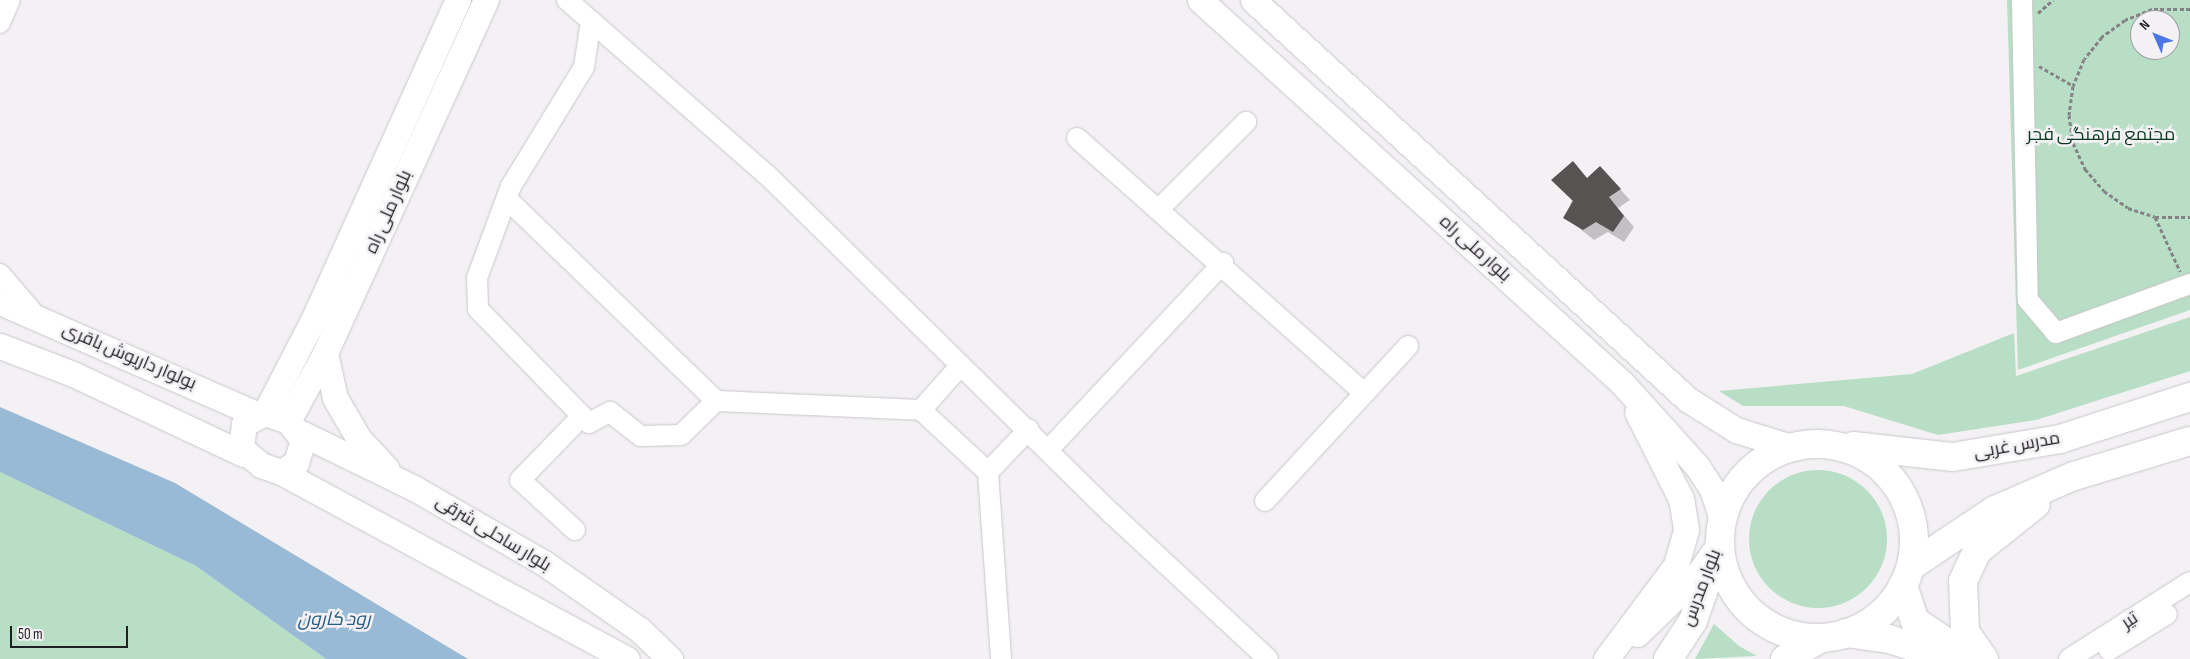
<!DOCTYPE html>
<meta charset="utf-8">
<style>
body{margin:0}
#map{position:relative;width:2190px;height:659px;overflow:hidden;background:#f3f1f4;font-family:"Sofia Sans Condensed",Cairo,sans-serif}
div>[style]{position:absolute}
.green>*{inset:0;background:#b8dec5}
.round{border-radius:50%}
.water>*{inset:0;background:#98bad5}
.shadow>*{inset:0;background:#0003}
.building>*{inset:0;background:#575352}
.path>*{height:3px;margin-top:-1.5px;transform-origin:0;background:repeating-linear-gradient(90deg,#858386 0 4px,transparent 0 6.5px)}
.roads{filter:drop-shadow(0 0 1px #c9c7ca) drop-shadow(0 0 1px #c9c7ca)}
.minor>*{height:20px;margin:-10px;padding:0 10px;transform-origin:10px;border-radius:10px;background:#fff}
.major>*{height:25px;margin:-12.5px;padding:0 12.5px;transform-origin:12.5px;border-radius:12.5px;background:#fff}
.highway>*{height:28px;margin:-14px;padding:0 14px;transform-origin:14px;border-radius:14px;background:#fff}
.highway>.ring{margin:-14px;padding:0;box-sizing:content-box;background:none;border:28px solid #fff;border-radius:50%}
span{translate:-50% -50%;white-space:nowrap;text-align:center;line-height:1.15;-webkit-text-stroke:5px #f3f1f4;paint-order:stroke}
.park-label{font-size:18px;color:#093921}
.street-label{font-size:18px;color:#201f21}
.water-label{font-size:19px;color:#285c82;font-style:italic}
.north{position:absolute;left:2130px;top:10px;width:50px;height:50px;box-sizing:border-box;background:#f3f1f4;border:1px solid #9f9da0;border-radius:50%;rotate:314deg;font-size:14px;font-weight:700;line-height:20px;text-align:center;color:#201f21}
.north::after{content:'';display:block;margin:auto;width:18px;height:22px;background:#4c75e8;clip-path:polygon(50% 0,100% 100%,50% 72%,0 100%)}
.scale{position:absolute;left:10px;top:626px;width:118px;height:22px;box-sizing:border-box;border:2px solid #201f21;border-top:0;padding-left:6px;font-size:15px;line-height:18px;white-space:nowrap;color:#201f21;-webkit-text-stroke:4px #f3f1f4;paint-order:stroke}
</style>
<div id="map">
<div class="green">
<div style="clip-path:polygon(evenodd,2007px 0,2190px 0,2190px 310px,2018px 370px,2007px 0,2140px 20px,2170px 20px,2170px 50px,2140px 50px,2140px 20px)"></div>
<div style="clip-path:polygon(2190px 317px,2190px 371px,2036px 420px,1938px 435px,1844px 406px,1743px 406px,1719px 391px,1912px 374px,2014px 333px,2016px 376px)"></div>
<div class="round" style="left:1749px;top:470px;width:138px;height:138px"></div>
<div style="clip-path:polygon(0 472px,196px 566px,326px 659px,0 659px)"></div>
<div style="clip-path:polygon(1714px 624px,1739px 646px,1757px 656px,1695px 659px)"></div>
</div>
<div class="water">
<div style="clip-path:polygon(0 407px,175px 483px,468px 659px,326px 659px,196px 566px,0 472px)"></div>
</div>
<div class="shadow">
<div style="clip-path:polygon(1583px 174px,1588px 179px,1610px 178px,1630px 200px,1618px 208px,1634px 227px,1624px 242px,1608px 232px,1594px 240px,1565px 217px)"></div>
</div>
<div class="building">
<div style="clip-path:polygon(1573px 161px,1587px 178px,1600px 166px,1621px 189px,1609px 197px,1624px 216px,1613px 232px,1596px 222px,1583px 230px,1563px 218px,1573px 201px,1551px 180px)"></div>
</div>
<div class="path">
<div style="left:2190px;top:9px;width:38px;rotate:180deg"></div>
<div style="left:2152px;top:9px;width:29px;rotate:158deg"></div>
<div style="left:2125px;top:20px;width:29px;rotate:144deg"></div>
<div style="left:2102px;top:37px;width:28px;rotate:129deg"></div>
<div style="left:2084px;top:59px;width:29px;rotate:112deg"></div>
<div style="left:2073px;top:86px;width:29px;rotate:98deg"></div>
<div style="left:2069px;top:115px;width:28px;rotate:82deg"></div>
<div style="left:2073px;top:143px;width:29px;rotate:65deg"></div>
<div style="left:2085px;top:169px;width:29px;rotate:49deg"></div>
<div style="left:2104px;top:191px;width:29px;rotate:35deg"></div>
<div style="left:2128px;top:208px;width:28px;rotate:18deg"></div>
<div style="left:2155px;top:217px;width:35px"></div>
<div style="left:2038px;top:13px;width:20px;rotate:-41deg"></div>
<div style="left:2039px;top:66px;width:39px;rotate:30deg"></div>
<div style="left:2155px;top:217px;width:60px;rotate:65.2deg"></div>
</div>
<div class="roads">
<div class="minor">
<div style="left:567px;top:0;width:266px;rotate:41.2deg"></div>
<div style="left:767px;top:175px;width:482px;rotate:44.5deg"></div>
<div style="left:1111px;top:513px;width:214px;rotate:42.9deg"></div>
<div style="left:2022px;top:0;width:300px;rotate:88.9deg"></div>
<div style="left:2028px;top:300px;width:43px;rotate:49.7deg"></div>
<div style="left:2056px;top:333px;width:143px;rotate:-20.1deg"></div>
<div style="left:591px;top:21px;width:47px;rotate:98.7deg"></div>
<div style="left:584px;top:67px;width:140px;rotate:121.5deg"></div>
<div style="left:511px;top:186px;width:98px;rotate:110.3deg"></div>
<div style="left:477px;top:278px;width:31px;rotate:88deg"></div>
<div style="left:478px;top:309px;width:159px;rotate:45.8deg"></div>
<div style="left:589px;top:423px;width:24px;rotate:-28deg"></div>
<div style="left:610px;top:412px;width:39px;rotate:38deg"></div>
<div style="left:641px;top:436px;width:40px;rotate:-1.4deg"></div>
<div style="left:681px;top:435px;width:49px;rotate:-44.2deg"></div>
<div style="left:0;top:23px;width:25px;rotate:-67deg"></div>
<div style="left:1077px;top:138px;width:384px;rotate:41.6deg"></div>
<div style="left:507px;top:199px;width:291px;rotate:44deg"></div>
<div style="left:716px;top:401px;width:205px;rotate:2.5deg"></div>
<div style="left:921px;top:410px;width:91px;rotate:42.8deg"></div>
<div style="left:988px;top:472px;width:187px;rotate:86deg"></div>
<div style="left:1160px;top:208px;width:122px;rotate:-45deg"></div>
<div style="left:0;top:274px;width:55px;rotate:49.4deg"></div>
<div style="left:921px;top:410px;width:60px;rotate:-48.4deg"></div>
<div style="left:1049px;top:449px;width:255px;rotate:-46.9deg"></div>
<div style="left:988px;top:472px;width:59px;rotate:-46.4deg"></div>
<div style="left:1265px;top:501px;width:211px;rotate:-47.3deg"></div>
<div style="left:575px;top:530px;width:74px;rotate:-137.7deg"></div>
<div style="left:520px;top:480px;width:89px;rotate:-45.9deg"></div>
<div style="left:2109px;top:650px;width:68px;rotate:-31.8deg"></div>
<div style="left:2069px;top:659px;width:143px;rotate:-32.5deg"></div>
</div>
<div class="major">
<div style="left:1200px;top:0;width:570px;rotate:42.23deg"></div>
<div style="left:1622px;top:383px;width:112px;rotate:47.9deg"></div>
<div style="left:1697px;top:466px;width:27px;rotate:57deg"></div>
<div style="left:1712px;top:489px;width:33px;rotate:72deg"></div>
<div style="left:1253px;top:0;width:590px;rotate:42.59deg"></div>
<div style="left:1687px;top:399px;width:58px;rotate:32.3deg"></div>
<div style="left:1736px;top:430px;width:58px;rotate:17.2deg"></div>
<div style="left:0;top:302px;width:279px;rotate:23.6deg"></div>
<div style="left:0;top:346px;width:78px;rotate:21deg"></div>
<div style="left:73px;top:374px;width:188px;rotate:25.2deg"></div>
<div style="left:325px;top:353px;width:46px;rotate:77.5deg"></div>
<div style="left:335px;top:398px;width:48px;rotate:59.7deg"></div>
<div style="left:359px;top:439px;width:40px;rotate:47deg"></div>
<div style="left:265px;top:413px;width:109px;rotate:-62.7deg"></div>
<div style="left:315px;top:316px;width:347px;rotate:-65.7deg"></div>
<div style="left:265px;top:413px;width:24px;rotate:19deg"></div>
<div style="left:288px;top:421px;width:24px;rotate:52deg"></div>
<div style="left:303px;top:440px;width:24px;rotate:107deg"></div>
<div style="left:296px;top:463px;width:17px;rotate:149deg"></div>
<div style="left:281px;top:472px;width:21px;rotate:-161deg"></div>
<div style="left:261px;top:465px;width:26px;rotate:-140deg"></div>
<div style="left:241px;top:448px;width:24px;rotate:-83deg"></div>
<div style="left:244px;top:424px;width:24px;rotate:-28deg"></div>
<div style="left:288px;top:421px;width:77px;rotate:-61.4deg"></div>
<div style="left:325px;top:353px;width:388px;rotate:-65.5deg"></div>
<div style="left:301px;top:433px;width:126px;rotate:26deg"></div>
<div style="left:414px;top:488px;width:150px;rotate:30deg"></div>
<div style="left:544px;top:563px;width:117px;rotate:34.9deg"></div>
<div style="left:640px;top:630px;width:42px;rotate:44deg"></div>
<div style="left:281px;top:472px;width:393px;rotate:28.4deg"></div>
<div style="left:1637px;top:634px;width:82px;rotate:-44deg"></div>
<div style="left:1696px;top:577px;width:28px;rotate:-55deg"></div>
<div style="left:1606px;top:659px;width:117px;rotate:-53.3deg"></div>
<div style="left:1676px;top:565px;width:37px;rotate:-74deg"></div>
<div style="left:1686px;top:529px;width:30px;rotate:-99deg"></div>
<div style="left:1681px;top:499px;width:97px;rotate:-116.8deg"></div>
</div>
<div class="highway">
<div class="ring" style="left:1720px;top:444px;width:166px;height:166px"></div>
<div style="left:1853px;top:446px;width:101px;rotate:6.3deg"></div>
<div style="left:1953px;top:457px;width:109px;rotate:-9.5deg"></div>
<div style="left:2060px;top:439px;width:137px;rotate:-17.9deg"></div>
<div style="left:1911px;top:566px;width:101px;rotate:-33.7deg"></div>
<div style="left:1995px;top:510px;width:86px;rotate:-23.3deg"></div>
<div style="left:2074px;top:476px;width:121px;rotate:-16.8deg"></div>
<div style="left:1903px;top:585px;width:38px;rotate:72deg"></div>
<div style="left:1915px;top:621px;width:55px;rotate:34deg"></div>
<div style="left:1961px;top:652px;width:23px;rotate:18deg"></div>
<div style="left:1846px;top:633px;width:43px;rotate:7.9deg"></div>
<div style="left:1889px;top:639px;width:67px;rotate:17.4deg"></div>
<div style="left:1668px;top:659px;width:45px;rotate:-56.7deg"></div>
<div style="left:1693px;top:621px;width:83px;rotate:-70.9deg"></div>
<div style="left:1785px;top:659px;width:42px;rotate:-30.3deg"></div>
<div style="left:1984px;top:659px;width:33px;rotate:-125deg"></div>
<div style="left:1965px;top:632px;width:51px;rotate:-92.2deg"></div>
<div style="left:1963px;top:581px;width:33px;rotate:-65deg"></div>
<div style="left:1977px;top:551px;width:75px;rotate:-38.5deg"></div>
</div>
</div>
<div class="park-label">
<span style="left:2101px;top:135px">مجتمع فرهنگی فجر</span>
</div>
<div class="street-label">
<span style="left:389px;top:212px;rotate:-66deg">بلوار ملی راه</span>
<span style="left:1475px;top:249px;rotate:42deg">بلوار ملی راه</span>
<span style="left:129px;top:357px;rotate:23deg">بولوار داریوش باقری</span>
<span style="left:2017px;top:446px;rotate:-10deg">مدرس غربی</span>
<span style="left:493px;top:534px;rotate:31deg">بلوار ساحلی شرقی</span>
<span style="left:1702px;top:588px;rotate:-69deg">بلوار مدرس</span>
<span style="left:2130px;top:621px;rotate:-33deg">تیر</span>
</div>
<div class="water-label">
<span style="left:334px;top:620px">رود کارون</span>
</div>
<div class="north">N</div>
<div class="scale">50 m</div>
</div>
